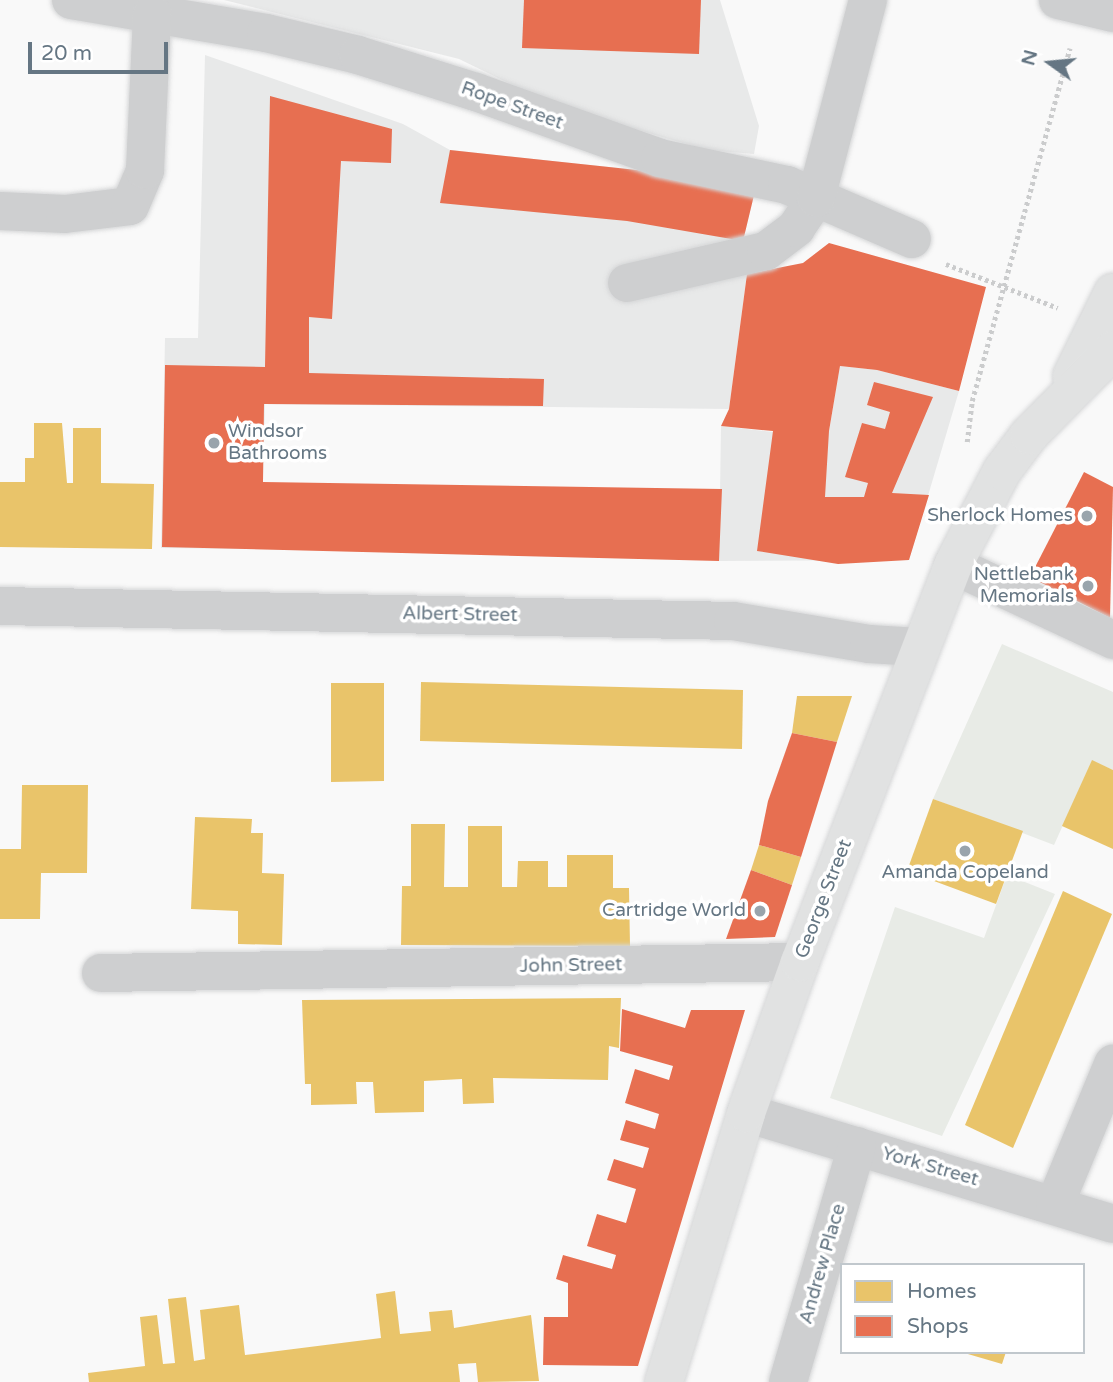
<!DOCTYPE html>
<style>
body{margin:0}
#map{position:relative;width:1113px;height:1382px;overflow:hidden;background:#f9f9f9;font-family:"Varela Round",sans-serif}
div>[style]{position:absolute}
.built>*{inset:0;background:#e8e9e9}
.green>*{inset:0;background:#e8ebe6}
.homes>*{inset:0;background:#e9c46a}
.shops>*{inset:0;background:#e76f51}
.path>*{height:4.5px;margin-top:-2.25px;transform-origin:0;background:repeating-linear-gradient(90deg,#cbcccd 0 3.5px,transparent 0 7px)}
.roads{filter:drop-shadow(0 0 2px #d5d6d7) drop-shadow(0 0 2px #d5d6d7)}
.minor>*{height:38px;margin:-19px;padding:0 19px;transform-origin:19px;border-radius:19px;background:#cecfd0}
.major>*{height:38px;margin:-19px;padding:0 19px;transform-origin:19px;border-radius:19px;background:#e1e2e2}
.dots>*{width:19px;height:19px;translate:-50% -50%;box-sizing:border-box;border:4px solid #fff;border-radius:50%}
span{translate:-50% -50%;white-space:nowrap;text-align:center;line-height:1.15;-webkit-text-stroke:7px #fff;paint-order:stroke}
.street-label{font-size:19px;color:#657683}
.poi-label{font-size:19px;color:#657683}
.left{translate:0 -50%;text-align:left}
.right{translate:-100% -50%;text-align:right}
.legend{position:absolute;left:840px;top:1263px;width:245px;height:91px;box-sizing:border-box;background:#fff;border:2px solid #c1c8cd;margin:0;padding:9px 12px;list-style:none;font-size:21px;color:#657683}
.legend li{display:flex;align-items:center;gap:14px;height:35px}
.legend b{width:35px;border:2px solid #c1c8cd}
.north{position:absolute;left:1015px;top:28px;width:70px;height:70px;-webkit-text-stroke:5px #fff;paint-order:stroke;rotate:285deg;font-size:19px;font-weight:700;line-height:28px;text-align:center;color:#657683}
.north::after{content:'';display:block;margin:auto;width:24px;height:32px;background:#657683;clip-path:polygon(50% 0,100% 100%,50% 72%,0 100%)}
.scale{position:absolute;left:28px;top:42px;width:140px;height:32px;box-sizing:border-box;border:4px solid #657683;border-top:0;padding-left:9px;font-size:21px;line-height:24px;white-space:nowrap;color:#657683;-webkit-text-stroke:5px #fff;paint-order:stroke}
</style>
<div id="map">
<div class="built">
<div style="clip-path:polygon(224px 0,720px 0,759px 126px,754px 154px,707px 150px,642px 131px,556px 106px,459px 59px)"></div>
<div style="clip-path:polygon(205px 55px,403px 124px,450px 150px,637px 170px,755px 191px,743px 241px,747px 274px,729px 409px,265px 404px,261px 549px,161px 548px,165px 338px,198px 338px)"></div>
<div style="clip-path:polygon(840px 366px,877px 370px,959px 391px,909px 560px,719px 561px,721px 426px,790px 434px,829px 431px)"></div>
</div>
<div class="green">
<div style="clip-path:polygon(1002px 644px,1113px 692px,1113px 770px,1092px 761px,1054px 845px,933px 799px)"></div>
<div style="clip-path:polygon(1007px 875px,1055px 894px,942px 1136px,830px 1098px,895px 907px,984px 938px)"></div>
</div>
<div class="homes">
<div style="clip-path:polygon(34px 423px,62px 423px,67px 483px,73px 483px,73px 428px,101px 428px,101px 483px,154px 484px,152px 549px,0 547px,0 482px,25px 482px,25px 458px,34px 458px)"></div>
<div style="clip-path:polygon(421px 682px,743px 690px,742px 749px,420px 741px)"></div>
<div style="clip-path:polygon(331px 683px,384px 683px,384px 781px,331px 782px)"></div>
<div style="clip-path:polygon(797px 696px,852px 696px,837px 742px,792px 733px)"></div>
<div style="clip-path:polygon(1092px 760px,1113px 770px,1113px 849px,1062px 826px)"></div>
<div style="clip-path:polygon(22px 785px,88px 785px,87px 873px,41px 873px,40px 919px,0 919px,0 849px,21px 849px)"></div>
<div style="clip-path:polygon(933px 799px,1023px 831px,996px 904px,907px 871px)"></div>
<div style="clip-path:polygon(195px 817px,252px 819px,251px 833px,263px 833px,262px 873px,284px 874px,282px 945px,238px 944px,238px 911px,191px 909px)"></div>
<div style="clip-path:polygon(411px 824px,445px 824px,444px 887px,468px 887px,468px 826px,502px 826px,502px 887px,517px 887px,518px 861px,548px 861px,548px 887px,567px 887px,567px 855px,613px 855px,613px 888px,629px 888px,630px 946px,401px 945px,402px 886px,411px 886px)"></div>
<div style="clip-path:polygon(759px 845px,801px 857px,792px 885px,751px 870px)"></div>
<div style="clip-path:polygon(1063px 891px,1112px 914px,1013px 1148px,965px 1125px)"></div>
<div style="clip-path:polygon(621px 998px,619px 1048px,609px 1046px,608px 1080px,493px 1078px,494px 1103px,463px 1104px,462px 1079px,424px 1081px,424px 1112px,375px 1113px,373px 1082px,356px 1082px,357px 1104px,311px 1105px,311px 1084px,305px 1084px,302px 1000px)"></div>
<div style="clip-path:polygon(395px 1291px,400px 1334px,431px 1331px,429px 1312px,452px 1310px,454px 1328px,531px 1315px,539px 1381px,478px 1382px,476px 1363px,458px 1364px,460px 1382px,89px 1382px,88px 1373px,145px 1366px,140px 1317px,157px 1315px,163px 1364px,175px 1363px,168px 1299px,186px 1297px,194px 1361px,205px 1359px,200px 1310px,239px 1305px,245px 1355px,381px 1338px,376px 1294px)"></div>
<div style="clip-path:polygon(961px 1352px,1006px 1352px,1002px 1364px)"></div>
</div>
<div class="shops">
<div style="clip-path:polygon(524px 0,701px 0,699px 54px,522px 48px)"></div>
<div style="clip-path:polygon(270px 96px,392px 129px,391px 163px,341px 161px,332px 319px,309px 317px,309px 373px,544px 379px,543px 406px,264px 404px,263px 482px,722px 489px,719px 561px,162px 547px,165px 365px,265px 367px)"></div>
<div style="clip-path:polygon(450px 150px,637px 170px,755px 191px,743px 241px,627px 221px,440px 203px)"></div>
<div style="clip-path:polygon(829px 243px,986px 287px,959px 391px,877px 370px,840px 366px,829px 431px,825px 497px,864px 497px,868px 483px,845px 477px,862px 423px,885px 429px,890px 412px,867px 405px,874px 382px,933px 397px,892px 493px,929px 495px,909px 560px,838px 564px,757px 551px,773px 431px,721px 426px,729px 409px,747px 274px,803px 263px)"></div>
<div style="clip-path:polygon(1084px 472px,1113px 487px,1110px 618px,1030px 577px)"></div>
<div style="clip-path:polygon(792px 733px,837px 742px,801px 857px,759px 845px,768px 801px)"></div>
<div style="clip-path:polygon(751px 870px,792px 885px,775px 937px,726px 939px)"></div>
<div style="clip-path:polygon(622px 1009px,685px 1028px,691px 1010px,745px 1010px,638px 1366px,543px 1365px,544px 1317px,568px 1317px,568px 1283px,556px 1279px,563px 1255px,612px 1269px,616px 1255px,587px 1246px,597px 1214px,626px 1223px,636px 1189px,607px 1180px,614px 1159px,643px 1168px,649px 1148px,620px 1140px,626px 1120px,655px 1129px,659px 1114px,625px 1103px,635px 1069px,669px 1080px,673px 1066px,620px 1051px)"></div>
</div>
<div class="path">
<div style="left:946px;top:264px;width:120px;rotate:21.4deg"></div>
<div style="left:967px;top:442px;width:41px;rotate:-83deg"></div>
<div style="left:972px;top:401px;width:366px;rotate:-74.5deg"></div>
</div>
<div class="roads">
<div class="minor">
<div style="left:71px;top:0;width:198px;rotate:9.6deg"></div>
<div style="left:266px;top:33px;width:95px;rotate:13.4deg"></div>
<div style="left:358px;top:55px;width:124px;rotate:17.4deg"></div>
<div style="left:476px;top:92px;width:195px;rotate:19.7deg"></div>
<div style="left:660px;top:158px;width:130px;rotate:12deg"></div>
<div style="left:787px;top:185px;width:136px;rotate:23.4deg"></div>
<div style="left:1058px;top:0;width:57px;rotate:13.3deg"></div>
<div style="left:0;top:211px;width:65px;rotate:2.6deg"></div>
<div style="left:65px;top:214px;width:65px;rotate:-7deg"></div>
<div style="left:130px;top:206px;width:39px;rotate:-67deg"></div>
<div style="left:145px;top:170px;width:156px;rotate:-87.4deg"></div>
<div style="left:627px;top:283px;width:143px;rotate:-13deg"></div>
<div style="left:766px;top:251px;width:38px;rotate:-37deg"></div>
<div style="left:796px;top:228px;width:36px;rotate:-56deg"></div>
<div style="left:816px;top:198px;width:205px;rotate:-75.3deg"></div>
<div style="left:953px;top:565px;width:177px;rotate:25.1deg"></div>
<div style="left:0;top:606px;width:733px;rotate:1.17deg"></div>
<div style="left:733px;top:621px;width:138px;rotate:9.6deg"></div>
<div style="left:869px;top:644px;width:50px;rotate:3.4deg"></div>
<div style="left:101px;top:973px;width:699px;rotate:-0.9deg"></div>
<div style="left:746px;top:1113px;width:383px;rotate:16.8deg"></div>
<div style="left:1055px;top:1204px;width:152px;rotate:-67.5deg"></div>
<div style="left:788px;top:1382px;width:246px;rotate:-73.7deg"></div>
</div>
<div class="major">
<div style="left:1072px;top:376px;width:93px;rotate:-63.7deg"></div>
<div style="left:664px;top:1382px;width:281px;rotate:-73deg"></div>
<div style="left:746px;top:1113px;width:160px;rotate:-70.3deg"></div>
<div style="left:800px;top:962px;width:425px;rotate:-68.9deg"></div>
<div style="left:953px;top:565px;width:106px;rotate:-62.5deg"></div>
<div style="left:1002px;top:471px;width:45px;rotate:-53.1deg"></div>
<div style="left:1029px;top:435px;width:120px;rotate:-45.3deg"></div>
</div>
</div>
<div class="dots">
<div style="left:214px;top:443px;background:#99a4ac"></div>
<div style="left:1087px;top:516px;background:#99a4ac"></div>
<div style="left:1088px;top:586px;background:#99a4ac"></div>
<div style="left:965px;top:851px;background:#99a4ac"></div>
<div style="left:760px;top:911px;background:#99a4ac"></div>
</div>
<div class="street-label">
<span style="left:512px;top:106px;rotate:20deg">Rope Street</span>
<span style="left:460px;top:615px;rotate:1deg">Albert Street</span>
<span style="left:824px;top:899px;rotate:-69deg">George Street</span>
<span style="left:571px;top:966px;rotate:-1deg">John Street</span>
<span style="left:930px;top:1167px;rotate:16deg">York Street</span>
<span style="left:823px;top:1264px;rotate:-74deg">Andrew Place</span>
</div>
<div class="poi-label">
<span class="left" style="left:228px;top:443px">Windsor<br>Bathrooms</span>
<span class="right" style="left:1073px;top:516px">Sherlock Homes</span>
<span class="right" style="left:1074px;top:586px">Nettlebank<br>Memorials</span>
<span style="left:965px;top:873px">Amanda Copeland</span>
<span class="right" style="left:746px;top:911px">Cartridge World</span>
</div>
<ul class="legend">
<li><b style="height:19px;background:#e9c46a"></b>Homes</li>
<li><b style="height:19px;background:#e76f51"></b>Shops</li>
</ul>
<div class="north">N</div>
<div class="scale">20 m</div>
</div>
